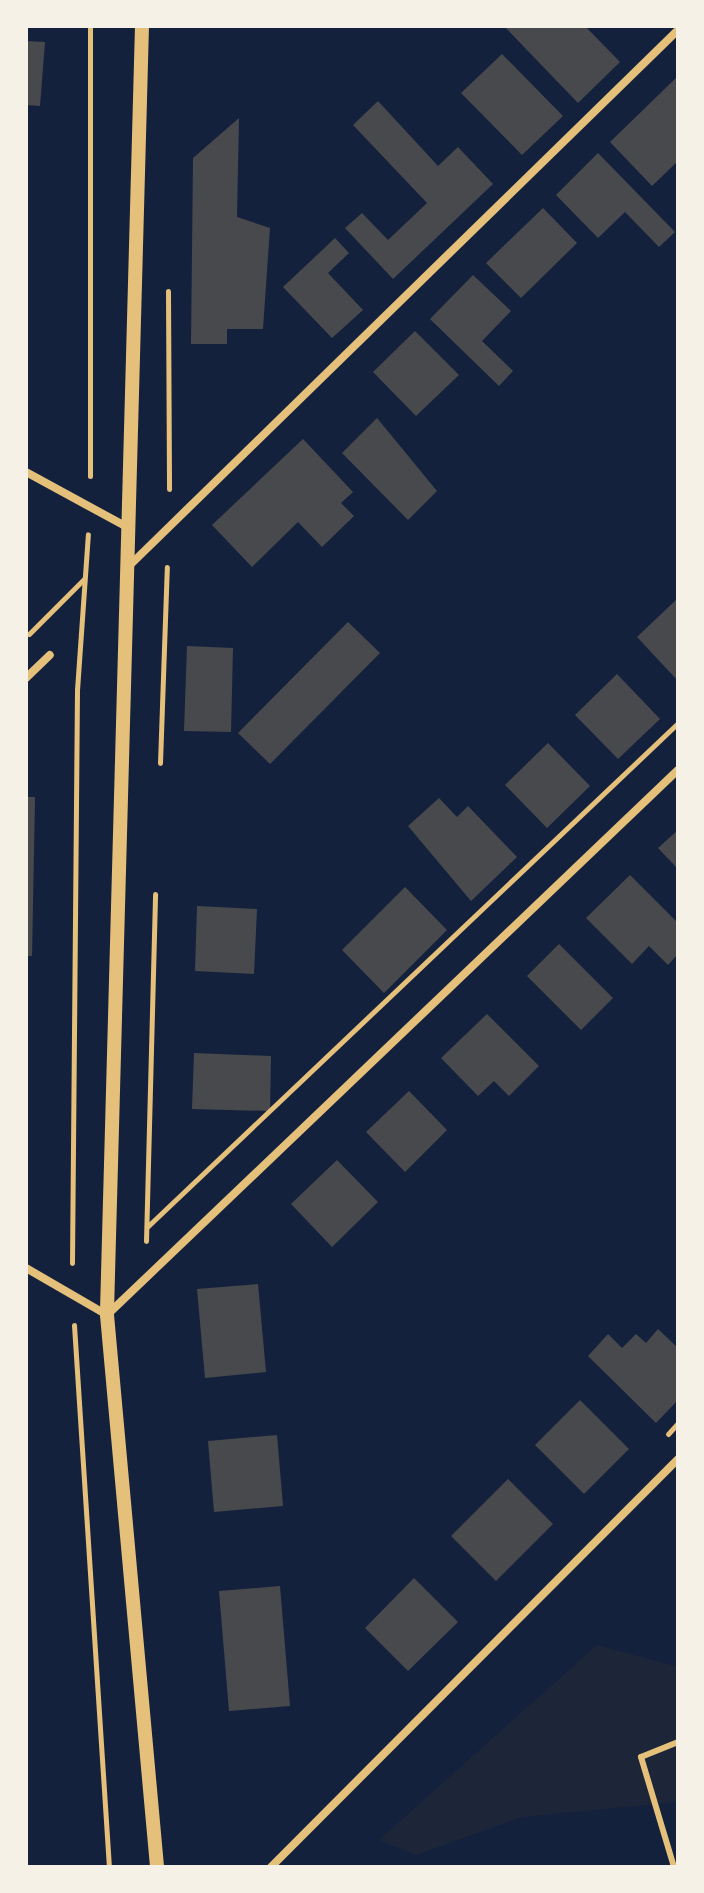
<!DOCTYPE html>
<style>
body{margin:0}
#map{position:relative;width:704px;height:1893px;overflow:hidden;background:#14213d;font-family:"Space Grotesk",sans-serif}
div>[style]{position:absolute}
.green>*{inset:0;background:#1d2539}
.building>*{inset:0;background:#48494c}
.path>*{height:5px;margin:-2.5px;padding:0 2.5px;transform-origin:2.5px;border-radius:2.5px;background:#e5c07b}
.service>*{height:6px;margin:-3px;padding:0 3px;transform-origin:3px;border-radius:3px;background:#e5c07b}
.minor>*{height:8px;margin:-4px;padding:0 4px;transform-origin:4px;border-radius:4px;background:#e5c07b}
.tertiary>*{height:14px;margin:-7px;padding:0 7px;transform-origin:7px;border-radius:7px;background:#e5c07b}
span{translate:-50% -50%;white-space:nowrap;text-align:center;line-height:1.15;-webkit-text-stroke:7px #f6f1e7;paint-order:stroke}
.frame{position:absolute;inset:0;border:28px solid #f6f1e7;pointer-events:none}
</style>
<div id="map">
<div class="green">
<div style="clip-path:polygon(597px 1645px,678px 1667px,678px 1802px,522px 1817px,416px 1855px,379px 1840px)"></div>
</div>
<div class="building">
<div style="clip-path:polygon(504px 26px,585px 26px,620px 62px,578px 103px)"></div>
<div style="clip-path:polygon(26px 41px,45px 42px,40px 106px,26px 105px)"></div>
<div style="clip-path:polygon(502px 54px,563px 116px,522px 155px,461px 93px)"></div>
<div style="clip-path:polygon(678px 76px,678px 161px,652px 186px,610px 142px)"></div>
<div style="clip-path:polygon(378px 101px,438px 166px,458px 147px,493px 184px,393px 279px,345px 228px,362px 213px,388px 240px,427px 203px,353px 125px)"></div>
<div style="clip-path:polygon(239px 118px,237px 217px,270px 228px,263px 329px,227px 329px,227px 344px,191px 344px,193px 158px)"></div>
<div style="clip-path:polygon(598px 153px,675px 232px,659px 247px,625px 212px,598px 238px,556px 195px)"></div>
<div style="clip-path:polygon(543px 208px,577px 243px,521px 298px,486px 263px)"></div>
<div style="clip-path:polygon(335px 238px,349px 253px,328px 273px,363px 310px,332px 338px,283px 287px)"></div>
<div style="clip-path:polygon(473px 275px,511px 311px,482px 341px,513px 371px,499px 386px,430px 319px)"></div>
<div style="clip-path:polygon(415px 331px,459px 375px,416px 416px,373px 372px)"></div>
<div style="clip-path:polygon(377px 418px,437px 491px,408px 520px,342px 453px)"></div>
<div style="clip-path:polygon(303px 439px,353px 492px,341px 503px,354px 516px,322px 547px,298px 522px,252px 567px,212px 525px)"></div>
<div style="clip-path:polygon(678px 598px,678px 681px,637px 637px)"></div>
<div style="clip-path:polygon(348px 622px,380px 653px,270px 764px,238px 733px)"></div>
<div style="clip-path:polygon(187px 646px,233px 648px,231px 732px,184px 731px)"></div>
<div style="clip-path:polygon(617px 674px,660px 719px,618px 759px,575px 715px)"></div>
<div style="clip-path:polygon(548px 743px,590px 786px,547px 828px,505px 785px)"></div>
<div style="clip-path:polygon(26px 797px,35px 797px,32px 956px,26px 956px)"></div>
<div style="clip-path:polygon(439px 798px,457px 817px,468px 806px,517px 857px,471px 901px,408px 826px)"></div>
<div style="clip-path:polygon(678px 830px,678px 869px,658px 848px)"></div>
<div style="clip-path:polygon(630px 875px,678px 923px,678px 954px,668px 965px,649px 946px,632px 964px,586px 918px)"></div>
<div style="clip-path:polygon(405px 887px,447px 930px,384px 993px,342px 950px)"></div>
<div style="clip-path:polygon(197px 906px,257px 909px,254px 974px,195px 971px)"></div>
<div style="clip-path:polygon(559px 944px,613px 998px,581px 1030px,527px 976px)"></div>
<div style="clip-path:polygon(487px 1014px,539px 1066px,509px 1096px,494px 1081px,478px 1096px,441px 1058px)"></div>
<div style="clip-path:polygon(194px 1053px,271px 1056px,270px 1111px,192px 1109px)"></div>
<div style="clip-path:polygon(409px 1091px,447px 1130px,405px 1172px,366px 1132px)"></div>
<div style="clip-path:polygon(337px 1160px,378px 1202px,332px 1247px,291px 1204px)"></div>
<div style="clip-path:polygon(258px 1284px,266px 1372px,205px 1378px,197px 1289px)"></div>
<div style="clip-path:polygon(658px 1329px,678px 1348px,678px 1400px,656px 1423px,588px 1356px,608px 1334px,622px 1348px,636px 1334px,646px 1343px)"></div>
<div style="clip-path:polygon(580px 1400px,629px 1449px,584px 1494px,535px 1445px)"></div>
<div style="clip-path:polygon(277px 1435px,283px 1506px,214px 1512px,208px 1441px)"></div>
<div style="clip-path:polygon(508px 1479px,553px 1524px,496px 1581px,451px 1536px)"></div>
<div style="clip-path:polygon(414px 1578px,458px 1622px,408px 1671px,365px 1628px)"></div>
<div style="clip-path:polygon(280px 1586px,290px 1706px,229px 1711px,219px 1591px)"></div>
</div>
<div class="path">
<div style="left:168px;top:291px;width:198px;rotate:89.7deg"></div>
<div style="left:90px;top:476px;width:450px;rotate:-90deg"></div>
<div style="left:29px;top:634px;width:78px;rotate:-45deg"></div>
<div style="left:160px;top:763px;width:196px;rotate:-88deg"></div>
<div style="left:147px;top:1227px;width:732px;rotate:-43.51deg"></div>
<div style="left:146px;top:1241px;width:347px;rotate:-88.5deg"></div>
<div style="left:72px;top:1263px;width:573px;rotate:-89.5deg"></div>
<div style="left:77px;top:690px;width:156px;rotate:-86deg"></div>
<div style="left:74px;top:1325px;width:543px;rotate:86.31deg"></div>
<div style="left:668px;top:1434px;width:15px;rotate:-48deg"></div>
</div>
<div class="service">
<div style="left:674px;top:1867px;width:115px;rotate:-106.7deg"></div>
<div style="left:641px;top:1757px;width:40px;rotate:-22deg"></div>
</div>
<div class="minor">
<div style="left:26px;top:472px;width:113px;rotate:28.6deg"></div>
<div style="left:129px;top:566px;width:767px;rotate:-44.31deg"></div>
<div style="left:26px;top:678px;width:33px;rotate:-44deg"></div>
<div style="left:26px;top:1268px;width:94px;rotate:30.1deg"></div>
<div style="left:107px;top:1315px;width:789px;rotate:-43.67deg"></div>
<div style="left:271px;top:1867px;width:576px;rotate:-45.07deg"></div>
</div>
<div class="tertiary">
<div style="left:142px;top:26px;width:1289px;rotate:91.56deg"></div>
<div style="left:107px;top:1315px;width:554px;rotate:84.82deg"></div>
</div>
<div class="frame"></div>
</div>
